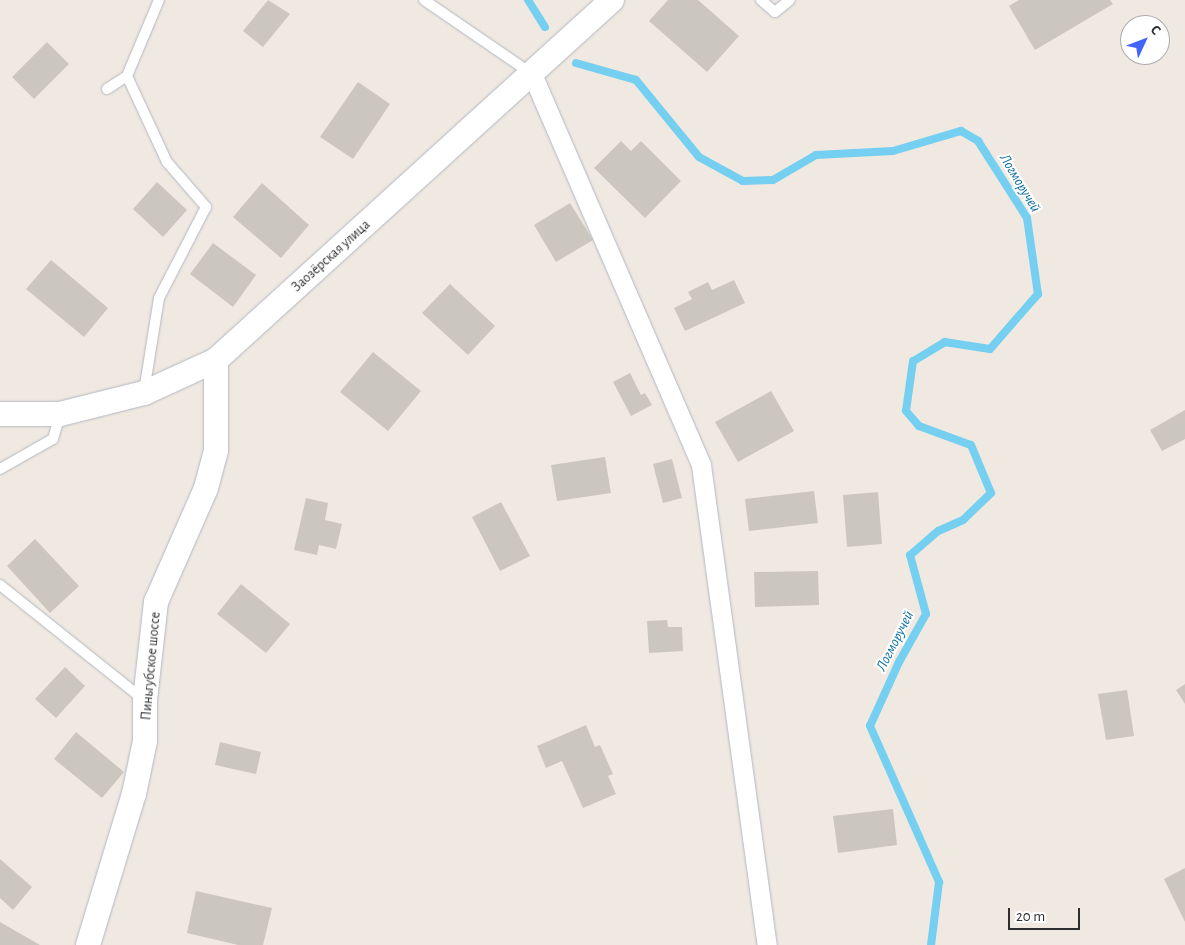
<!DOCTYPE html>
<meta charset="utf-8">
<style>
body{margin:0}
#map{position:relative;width:1185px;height:945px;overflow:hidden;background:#efe9e1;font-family:"Alegreya Sans",sans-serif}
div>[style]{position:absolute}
.stream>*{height:8px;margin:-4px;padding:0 4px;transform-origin:4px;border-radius:4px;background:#75cff0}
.building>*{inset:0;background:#cbc7bf}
.roads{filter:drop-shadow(0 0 1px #b4b7c1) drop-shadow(0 0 1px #b4b7c1)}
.service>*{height:10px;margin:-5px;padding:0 5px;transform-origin:5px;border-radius:5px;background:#fff}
.minor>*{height:19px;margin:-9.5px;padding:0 9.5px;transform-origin:9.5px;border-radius:9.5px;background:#fff}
.tertiary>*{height:24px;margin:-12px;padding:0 12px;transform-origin:12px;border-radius:12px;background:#fff}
span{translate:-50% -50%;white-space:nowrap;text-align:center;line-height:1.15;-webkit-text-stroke:4px #fff;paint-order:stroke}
.street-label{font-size:14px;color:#2e2e2e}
.water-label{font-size:15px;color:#0d6fa3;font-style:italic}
.north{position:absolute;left:1120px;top:15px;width:50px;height:50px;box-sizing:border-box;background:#fff;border:1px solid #ababab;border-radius:50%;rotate:47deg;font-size:14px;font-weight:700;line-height:20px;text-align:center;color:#2e2e2e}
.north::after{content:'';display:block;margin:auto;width:18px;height:22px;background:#4264fb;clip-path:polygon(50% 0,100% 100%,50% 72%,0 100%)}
.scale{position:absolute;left:1008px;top:908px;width:72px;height:22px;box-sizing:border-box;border:2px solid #2e2e2e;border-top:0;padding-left:6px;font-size:15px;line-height:18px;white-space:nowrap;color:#2e2e2e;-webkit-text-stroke:4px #fff;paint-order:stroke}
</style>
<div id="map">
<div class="stream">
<div style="left:528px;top:0;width:32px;rotate:58deg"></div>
<div style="left:576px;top:63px;width:62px;rotate:15.8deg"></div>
<div style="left:636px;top:80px;width:99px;rotate:50.7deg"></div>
<div style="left:699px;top:157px;width:50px;rotate:28.6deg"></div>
<div style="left:743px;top:181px;width:30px;rotate:-2deg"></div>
<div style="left:773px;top:180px;width:50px;rotate:-30.2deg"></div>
<div style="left:816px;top:155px;width:77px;rotate:-3deg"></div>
<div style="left:893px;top:151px;width:71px;rotate:-16.4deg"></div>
<div style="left:961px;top:131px;width:20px;rotate:30deg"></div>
<div style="left:978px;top:141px;width:91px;rotate:57.5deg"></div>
<div style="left:1027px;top:218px;width:77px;rotate:81.8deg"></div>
<div style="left:1038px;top:294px;width:73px;rotate:131.1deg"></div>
<div style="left:990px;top:349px;width:46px;rotate:-171.2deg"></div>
<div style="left:945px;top:342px;width:37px;rotate:149deg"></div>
<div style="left:913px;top:361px;width:50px;rotate:98deg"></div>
<div style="left:906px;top:411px;width:20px;rotate:49deg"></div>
<div style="left:919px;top:426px;width:55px;rotate:20.1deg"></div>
<div style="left:971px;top:445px;width:52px;rotate:67.4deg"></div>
<div style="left:991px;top:493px;width:39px;rotate:136deg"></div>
<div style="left:963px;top:520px;width:27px;rotate:156deg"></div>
<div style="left:938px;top:531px;width:37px;rotate:139deg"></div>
<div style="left:910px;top:555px;width:61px;rotate:74.8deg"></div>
<div style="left:926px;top:614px;width:55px;rotate:119.4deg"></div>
<div style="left:899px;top:662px;width:70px;rotate:114.4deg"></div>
<div style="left:870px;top:726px;width:171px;rotate:66.1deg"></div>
<div style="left:939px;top:882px;width:64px;rotate:97.2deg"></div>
</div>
<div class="building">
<div style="clip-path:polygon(268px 0,290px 14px,263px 47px,243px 31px)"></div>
<div style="clip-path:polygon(668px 0,698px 0,739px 36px,707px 72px,649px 21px)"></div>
<div style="clip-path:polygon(1019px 0,1110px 0,1113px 4px,1035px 50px,1009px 6px)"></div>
<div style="clip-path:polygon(47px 42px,69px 64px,34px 99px,12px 77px)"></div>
<div style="clip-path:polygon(358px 82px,390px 104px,353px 159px,320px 137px)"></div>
<div style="clip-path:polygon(621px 141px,631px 151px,641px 141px,681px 181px,645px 218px,594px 168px)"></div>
<div style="clip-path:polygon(157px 182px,187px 210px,163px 237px,133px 209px)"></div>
<div style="clip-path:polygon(262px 183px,309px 225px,281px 258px,233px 217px)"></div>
<div style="clip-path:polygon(570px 203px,593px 240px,556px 262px,534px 225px)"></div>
<div style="clip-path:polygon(213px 243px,256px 275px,233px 307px,190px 274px)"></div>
<div style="clip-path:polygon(51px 260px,108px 308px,84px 337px,26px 289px)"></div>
<div style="clip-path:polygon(734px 280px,745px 303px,685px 331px,674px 308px,692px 299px,688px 292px,708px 282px,712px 290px)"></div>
<div style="clip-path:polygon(450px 284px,495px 326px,468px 355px,422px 313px)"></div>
<div style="clip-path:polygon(373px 352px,421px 391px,388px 431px,340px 392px)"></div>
<div style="clip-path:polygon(630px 373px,641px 395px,645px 393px,652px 405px,631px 416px,613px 382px)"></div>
<div style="clip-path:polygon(771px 391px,794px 431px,738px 462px,715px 422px)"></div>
<div style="clip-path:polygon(1185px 410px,1185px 439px,1162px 451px,1150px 430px)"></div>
<div style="clip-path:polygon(605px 457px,611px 493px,557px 501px,551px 465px)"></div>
<div style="clip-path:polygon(672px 459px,682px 498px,663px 503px,653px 464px)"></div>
<div style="clip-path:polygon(814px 491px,818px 523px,749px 531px,745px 499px)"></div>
<div style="clip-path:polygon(878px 492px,882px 544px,847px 547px,843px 495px)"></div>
<div style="clip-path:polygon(306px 498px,328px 503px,325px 520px,342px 524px,336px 549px,319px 545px,317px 555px,294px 550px)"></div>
<div style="clip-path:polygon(501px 502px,530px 556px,500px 571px,472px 517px)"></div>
<div style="clip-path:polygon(35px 539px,79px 586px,50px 613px,7px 566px)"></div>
<div style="clip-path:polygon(818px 571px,819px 605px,755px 607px,754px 572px)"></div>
<div style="clip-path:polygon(241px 584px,290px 624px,266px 653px,217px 614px)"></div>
<div style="clip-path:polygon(667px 620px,668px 627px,682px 627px,683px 651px,649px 653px,647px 621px)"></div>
<div style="clip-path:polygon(65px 667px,85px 686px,56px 718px,35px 699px)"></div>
<div style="clip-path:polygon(1185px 684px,1185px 704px,1176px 690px)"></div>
<div style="clip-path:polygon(1127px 690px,1134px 736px,1106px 740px,1098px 694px)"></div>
<div style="clip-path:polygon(586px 725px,595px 747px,600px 745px,613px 774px,608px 776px,616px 794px,583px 808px,562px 761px,546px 768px,537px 746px)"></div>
<div style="clip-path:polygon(76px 732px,124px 772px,102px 798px,54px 759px)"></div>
<div style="clip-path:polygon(220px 742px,261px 752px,256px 774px,215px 765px)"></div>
<div style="clip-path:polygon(893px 809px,897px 845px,838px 853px,833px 816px)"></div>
<div style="clip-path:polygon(0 859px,32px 887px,13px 910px,0 898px)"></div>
<div style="clip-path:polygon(1185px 868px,1185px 922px,1164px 879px)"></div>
<div style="clip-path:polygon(196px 891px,272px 908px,263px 945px,238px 945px,187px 933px)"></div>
<div style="clip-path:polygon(0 922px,40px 945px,0 945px)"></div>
</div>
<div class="roads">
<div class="service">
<div style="left:424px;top:0;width:131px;rotate:34.4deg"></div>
<div style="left:761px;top:0;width:18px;rotate:41deg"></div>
<div style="left:775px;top:12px;width:19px;rotate:-39deg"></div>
<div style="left:127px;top:76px;width:95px;rotate:65.1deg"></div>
<div style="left:167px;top:162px;width:60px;rotate:49.1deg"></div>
<div style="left:206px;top:207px;width:102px;rotate:117.3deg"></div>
<div style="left:159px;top:298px;width:95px;rotate:99.1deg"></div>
<div style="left:107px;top:89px;width:24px;rotate:-33deg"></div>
<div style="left:127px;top:76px;width:82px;rotate:-67.2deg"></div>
<div style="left:0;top:469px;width:61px;rotate:-29.5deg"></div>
<div style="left:53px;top:439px;width:26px;rotate:-74deg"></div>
<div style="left:0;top:585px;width:184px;rotate:38.6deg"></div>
</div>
<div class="minor">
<div style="left:532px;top:74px;width:426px;rotate:66.6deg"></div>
<div style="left:701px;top:465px;width:485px;rotate:82.2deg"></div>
</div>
<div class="tertiary">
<div style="left:0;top:414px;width:60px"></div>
<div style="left:60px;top:414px;width:87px;rotate:-14deg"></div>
<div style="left:144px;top:393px;width:79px;rotate:-24.6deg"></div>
<div style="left:216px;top:360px;width:535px;rotate:-42.27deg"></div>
<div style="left:88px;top:945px;width:158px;rotate:-73.1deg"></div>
<div style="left:134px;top:794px;width:54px;rotate:-78.3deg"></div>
<div style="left:145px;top:741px;width:41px;rotate:-90deg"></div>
<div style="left:145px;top:700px;width:99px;rotate:-83.6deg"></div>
<div style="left:156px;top:602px;width:124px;rotate:-66.3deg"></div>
<div style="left:206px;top:488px;width:39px;rotate:-75deg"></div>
<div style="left:216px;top:450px;width:90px;rotate:-90deg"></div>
</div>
</div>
<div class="street-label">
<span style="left:331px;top:256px;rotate:-42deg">Заозёрская улица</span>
<span style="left:151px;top:666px;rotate:-85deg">Пиньгубское шоссе</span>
</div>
<div class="water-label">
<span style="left:1020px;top:183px;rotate:59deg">Логморучей</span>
<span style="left:895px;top:641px;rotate:-63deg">Логморучей</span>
</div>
<div class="north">С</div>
<div class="scale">20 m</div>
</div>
